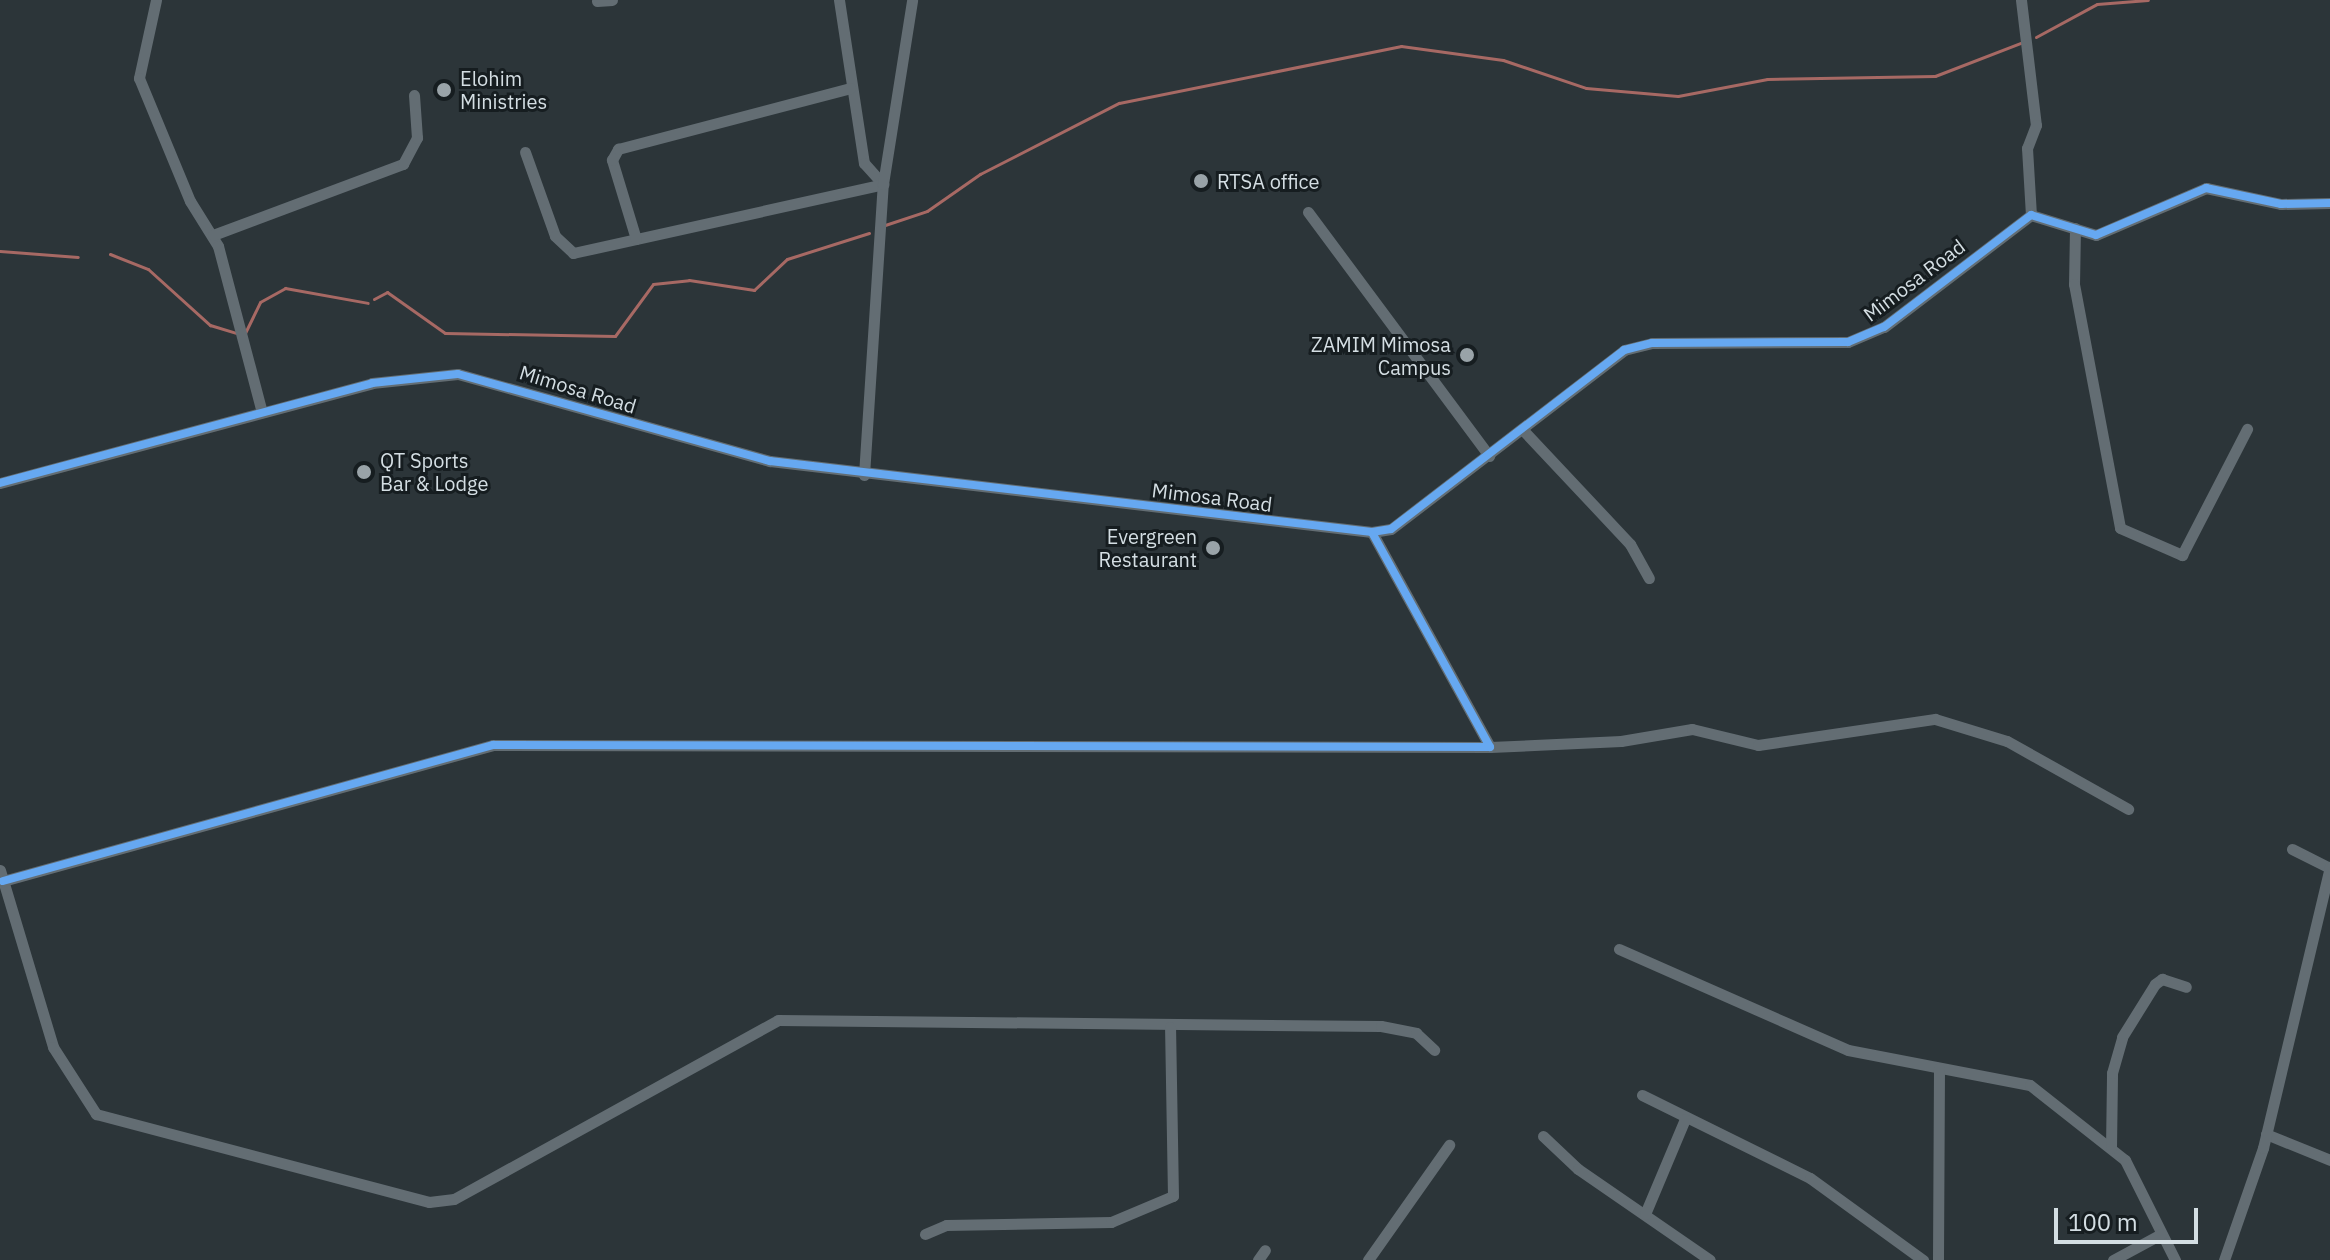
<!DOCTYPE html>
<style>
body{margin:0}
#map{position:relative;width:2330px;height:1260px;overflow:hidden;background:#2c3539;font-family:"IBM Plex Sans",sans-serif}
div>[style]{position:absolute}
.stream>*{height:3px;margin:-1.5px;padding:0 1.5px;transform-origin:1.5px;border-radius:1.5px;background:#a76964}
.minor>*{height:11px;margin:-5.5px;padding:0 5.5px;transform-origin:5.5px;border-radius:5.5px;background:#636d73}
.cycleway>*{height:8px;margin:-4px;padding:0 4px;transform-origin:4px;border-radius:4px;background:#66a8f1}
.dots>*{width:22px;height:22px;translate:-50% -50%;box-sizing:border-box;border:4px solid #161d20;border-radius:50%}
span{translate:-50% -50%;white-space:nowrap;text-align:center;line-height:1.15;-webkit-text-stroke:6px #161d20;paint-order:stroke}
.poi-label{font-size:20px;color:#d4dee3}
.left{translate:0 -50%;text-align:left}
.right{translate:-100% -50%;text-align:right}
.street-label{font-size:20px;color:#d4dee3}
.scale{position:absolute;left:2054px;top:1208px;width:144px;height:36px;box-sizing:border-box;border:4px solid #d4dee3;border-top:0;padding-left:10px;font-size:24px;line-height:28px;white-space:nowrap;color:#d4dee3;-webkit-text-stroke:6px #161d20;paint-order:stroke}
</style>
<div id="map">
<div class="stream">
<div style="left:2036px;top:37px;width:69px;rotate:-28.4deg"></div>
<div style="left:2097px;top:4px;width:51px;rotate:-4.5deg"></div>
<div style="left:885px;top:225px;width:44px;rotate:-18.4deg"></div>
<div style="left:927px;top:211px;width:65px;rotate:-34.9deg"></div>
<div style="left:980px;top:174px;width:156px;rotate:-27.1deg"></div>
<div style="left:1119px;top:103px;width:288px;rotate:-11.4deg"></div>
<div style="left:1401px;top:46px;width:103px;rotate:7.8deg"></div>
<div style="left:1503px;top:60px;width:88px;rotate:18.6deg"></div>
<div style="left:1586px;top:88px;width:92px;rotate:5deg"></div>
<div style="left:1678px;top:96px;width:91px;rotate:-10.8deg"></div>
<div style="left:1767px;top:79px;width:168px;rotate:-1deg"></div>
<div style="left:1935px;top:76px;width:94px;rotate:-21.1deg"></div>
<div style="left:0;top:251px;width:78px;rotate:4.4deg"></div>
<div style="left:110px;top:254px;width:41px;rotate:21.5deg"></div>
<div style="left:148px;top:269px;width:84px;rotate:42.1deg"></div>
<div style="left:210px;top:325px;width:27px;rotate:17deg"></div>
<div style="left:374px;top:299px;width:15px;rotate:-28deg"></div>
<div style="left:387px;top:292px;width:71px;rotate:35.3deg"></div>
<div style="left:445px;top:333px;width:170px;rotate:1deg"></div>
<div style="left:615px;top:336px;width:64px;rotate:-53.8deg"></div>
<div style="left:653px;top:284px;width:36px;rotate:-6deg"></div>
<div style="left:689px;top:280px;width:66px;rotate:8.7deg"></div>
<div style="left:754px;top:290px;width:45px;rotate:-43.2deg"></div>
<div style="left:787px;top:259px;width:86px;rotate:-17.6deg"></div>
<div style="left:245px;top:333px;width:34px;rotate:-64deg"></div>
<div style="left:260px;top:302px;width:29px;rotate:-29deg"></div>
<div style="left:285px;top:288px;width:84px;rotate:10.2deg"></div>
</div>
<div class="minor">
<div style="left:156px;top:0;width:80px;rotate:102.3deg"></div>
<div style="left:139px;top:78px;width:133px;rotate:67.5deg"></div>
<div style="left:190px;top:201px;width:53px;rotate:58.1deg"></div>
<div style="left:218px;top:246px;width:172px;rotate:75.2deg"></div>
<div style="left:839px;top:0;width:165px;rotate:81.3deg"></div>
<div style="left:864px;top:163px;width:28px;rotate:48deg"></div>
<div style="left:2021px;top:0;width:126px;rotate:83.2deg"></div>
<div style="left:2036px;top:125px;width:25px;rotate:111deg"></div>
<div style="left:2027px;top:148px;width:67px;rotate:86.6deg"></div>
<div style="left:597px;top:1px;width:15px;rotate:-4deg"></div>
<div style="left:525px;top:152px;width:89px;rotate:70.3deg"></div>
<div style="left:555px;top:236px;width:25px;rotate:43deg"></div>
<div style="left:573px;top:253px;width:318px;rotate:-12.5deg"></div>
<div style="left:1308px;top:212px;width:304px;rotate:53.4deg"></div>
<div style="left:2075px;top:228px;width:56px;rotate:91deg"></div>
<div style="left:2074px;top:284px;width:248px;rotate:79.3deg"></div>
<div style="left:2120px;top:528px;width:68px;rotate:23.5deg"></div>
<div style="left:2182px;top:555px;width:142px;rotate:-62.7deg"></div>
<div style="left:213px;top:235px;width:203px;rotate:-20.5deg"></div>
<div style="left:403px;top:164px;width:30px;rotate:-62deg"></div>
<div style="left:417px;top:138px;width:43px;rotate:-94deg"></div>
<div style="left:636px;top:239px;width:83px;rotate:-106.9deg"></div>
<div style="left:612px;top:160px;width:13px;rotate:-61deg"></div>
<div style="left:618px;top:149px;width:240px;rotate:-14.7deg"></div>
<div style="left:1522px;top:429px;width:158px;rotate:46.8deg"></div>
<div style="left:1630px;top:544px;width:39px;rotate:61deg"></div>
<div style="left:864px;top:475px;width:292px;rotate:-86.3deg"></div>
<div style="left:883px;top:184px;width:186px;rotate:-81deg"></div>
<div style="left:0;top:483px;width:385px;rotate:-15deg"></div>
<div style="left:372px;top:383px;width:86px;rotate:-6deg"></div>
<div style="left:458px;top:374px;width:324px;rotate:15.6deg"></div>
<div style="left:770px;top:461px;width:606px;rotate:6.73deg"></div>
<div style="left:1372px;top:532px;width:19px;rotate:-9deg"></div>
<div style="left:1391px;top:529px;width:294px;rotate:-37.5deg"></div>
<div style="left:1624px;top:350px;width:29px;rotate:-14deg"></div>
<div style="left:1652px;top:343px;width:196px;rotate:-0.3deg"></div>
<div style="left:1848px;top:342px;width:39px;rotate:-23deg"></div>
<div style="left:1884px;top:327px;width:185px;rotate:-37.3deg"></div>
<div style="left:2031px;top:215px;width:68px;rotate:17.1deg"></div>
<div style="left:2096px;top:235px;width:120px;rotate:-23.1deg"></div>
<div style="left:2206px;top:188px;width:77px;rotate:12deg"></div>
<div style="left:2281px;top:204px;width:49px;rotate:-1.2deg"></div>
<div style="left:1490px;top:747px;width:131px;rotate:-2.6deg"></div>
<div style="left:1621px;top:741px;width:72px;rotate:-9.6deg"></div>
<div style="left:1692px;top:729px;width:68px;rotate:13.6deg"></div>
<div style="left:1758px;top:745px;width:179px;rotate:-8.4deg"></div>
<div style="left:1935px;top:719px;width:75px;rotate:17deg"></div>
<div style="left:2007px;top:741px;width:139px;rotate:29.3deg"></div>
<div style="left:2292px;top:849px;width:42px;rotate:26.6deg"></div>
<div style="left:0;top:870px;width:185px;rotate:73.3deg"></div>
<div style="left:53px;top:1047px;width:80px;rotate:57.3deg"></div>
<div style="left:96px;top:1114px;width:344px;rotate:14.8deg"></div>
<div style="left:429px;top:1202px;width:25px;rotate:-7deg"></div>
<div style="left:454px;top:1199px;width:370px;rotate:-28.9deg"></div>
<div style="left:778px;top:1020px;width:603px;rotate:0.57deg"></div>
<div style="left:1381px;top:1026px;width:36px;rotate:11deg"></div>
<div style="left:1416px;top:1033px;width:25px;rotate:43deg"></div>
<div style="left:3px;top:881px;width:509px;rotate:-15.51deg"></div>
<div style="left:493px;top:745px;width:997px;rotate:0.11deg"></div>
<div style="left:1490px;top:747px;width:245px;rotate:-118.8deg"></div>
<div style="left:1619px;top:949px;width:250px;rotate:23.8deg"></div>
<div style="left:1848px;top:1050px;width:185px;rotate:10.9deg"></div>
<div style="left:2030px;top:1085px;width:121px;rotate:38.3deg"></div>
<div style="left:2125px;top:1160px;width:112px;rotate:63.4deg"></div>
<div style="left:1642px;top:1095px;width:187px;rotate:26.3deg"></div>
<div style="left:1810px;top:1178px;width:140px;rotate:36deg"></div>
<div style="left:2266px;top:1134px;width:69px;rotate:22.1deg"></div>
<div style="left:1543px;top:1136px;width:48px;rotate:43.3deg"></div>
<div style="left:1578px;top:1169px;width:160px;rotate:34.6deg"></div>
<div style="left:2111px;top:1148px;width:75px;rotate:-89.2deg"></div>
<div style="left:2112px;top:1073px;width:37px;rotate:-74deg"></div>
<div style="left:2122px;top:1037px;width:62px;rotate:-58.1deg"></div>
<div style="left:2155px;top:984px;width:9px;rotate:-36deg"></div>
<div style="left:2162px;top:979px;width:25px;rotate:18deg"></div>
<div style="left:1645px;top:1214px;width:103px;rotate:-67.2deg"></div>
<div style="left:925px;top:1234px;width:23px;rotate:-23deg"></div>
<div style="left:946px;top:1225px;width:165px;rotate:-1deg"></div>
<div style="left:1111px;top:1222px;width:67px;rotate:-22.8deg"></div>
<div style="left:1173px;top:1196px;width:169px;rotate:-91deg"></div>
<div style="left:1258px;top:1260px;width:12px;rotate:-55deg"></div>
<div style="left:1368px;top:1260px;width:141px;rotate:-54.8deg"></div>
<div style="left:1938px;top:1260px;width:192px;rotate:-89.7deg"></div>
<div style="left:2113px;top:1260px;width:55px;rotate:-28.4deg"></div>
<div style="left:2224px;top:1260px;width:119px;rotate:-70.8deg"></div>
<div style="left:2263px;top:1148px;width:289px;rotate:-76.6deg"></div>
</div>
<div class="cycleway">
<div style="left:0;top:483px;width:385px;rotate:-15deg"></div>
<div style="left:372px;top:383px;width:86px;rotate:-6deg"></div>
<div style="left:458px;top:374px;width:324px;rotate:15.6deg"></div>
<div style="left:770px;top:461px;width:606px;rotate:6.73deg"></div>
<div style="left:1372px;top:532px;width:19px;rotate:-9deg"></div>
<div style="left:1391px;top:529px;width:294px;rotate:-37.5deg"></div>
<div style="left:1624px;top:350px;width:29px;rotate:-14deg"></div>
<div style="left:1652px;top:343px;width:196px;rotate:-0.3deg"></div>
<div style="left:1848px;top:342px;width:39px;rotate:-23deg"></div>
<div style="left:1884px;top:327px;width:185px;rotate:-37.3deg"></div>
<div style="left:2031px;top:215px;width:68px;rotate:17.1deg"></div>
<div style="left:2096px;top:235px;width:120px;rotate:-23.1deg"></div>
<div style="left:2206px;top:188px;width:77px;rotate:12deg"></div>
<div style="left:2281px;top:204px;width:49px;rotate:-1.2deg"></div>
<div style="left:3px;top:881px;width:509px;rotate:-15.51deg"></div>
<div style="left:493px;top:745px;width:997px;rotate:0.11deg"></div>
<div style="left:1490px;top:747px;width:245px;rotate:-118.8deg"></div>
</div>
<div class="dots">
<div style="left:444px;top:90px;background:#99a3a8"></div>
<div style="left:1201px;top:181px;background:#99a3a8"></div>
<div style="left:1467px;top:355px;background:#99a3a8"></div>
<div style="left:364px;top:472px;background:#99a3a8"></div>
<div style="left:1213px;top:548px;background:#99a3a8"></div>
</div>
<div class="poi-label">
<span class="left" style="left:460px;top:90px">Elohim<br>Ministries</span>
<span class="left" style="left:1217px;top:181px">RTSA office</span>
<span class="right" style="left:1451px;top:356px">ZAMIM Mimosa<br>Campus</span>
<span class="left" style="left:380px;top:472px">QT Sports<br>Bar &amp; Lodge</span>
<span class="right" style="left:1197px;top:548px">Evergreen<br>Restaurant</span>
</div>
<div class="street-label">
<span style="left:1914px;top:280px;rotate:-37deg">Mimosa Road</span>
<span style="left:578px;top:389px;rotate:17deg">Mimosa Road</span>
<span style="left:1212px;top:497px;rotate:7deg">Mimosa Road</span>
</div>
<div class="scale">100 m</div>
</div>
